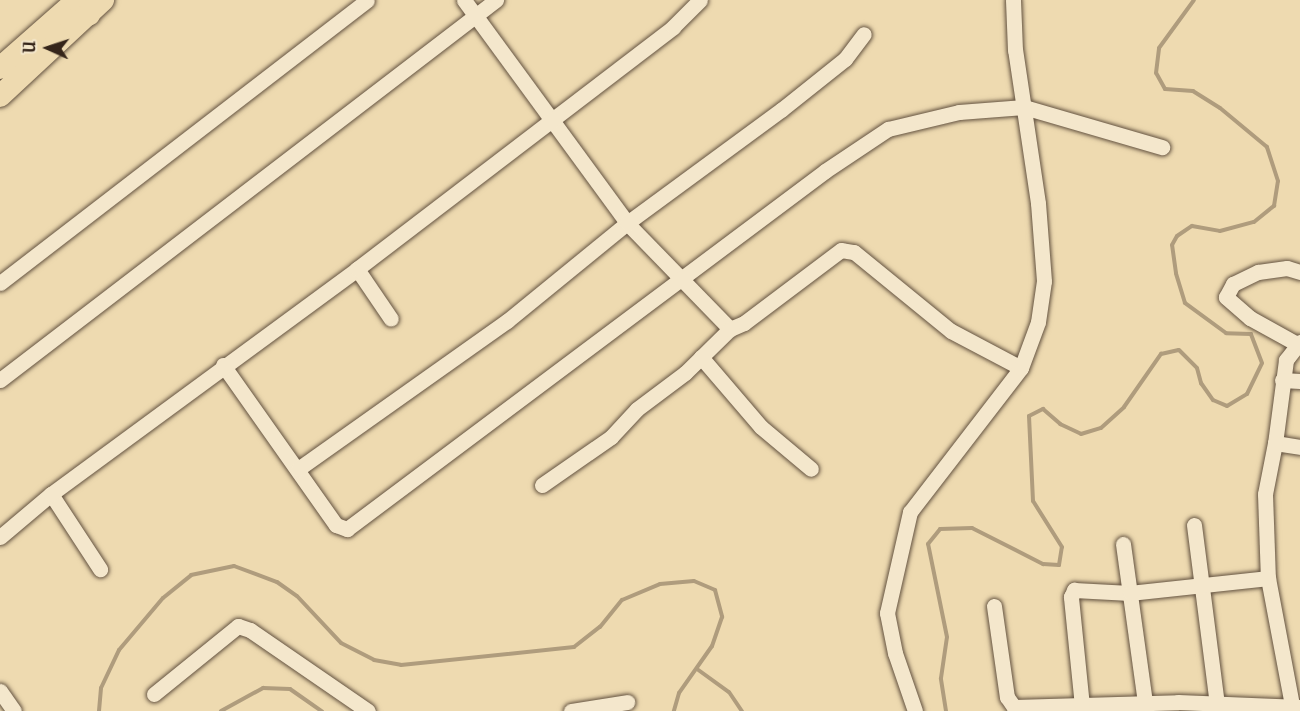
<!DOCTYPE html>
<style>
body{margin:0}
#map{position:relative;width:1300px;height:711px;overflow:hidden;background:#eedab0;font-family:"IM FELL French Canon",serif}
div>[style]{position:absolute}
.stream>*{height:4px;margin:-2px;padding:0 2px;transform-origin:2px;border-radius:2px;background:#af9c7d}
.roads{filter:drop-shadow(0 0 2px #635240) drop-shadow(0 0 2px #635240)}
.minor>*{height:15px;margin:-7.5px;padding:0 7.5px;transform-origin:7.5px;border-radius:7.5px;background:#f4e7cc}
.primary>*{height:22px;margin:-11px;padding:0 11px;transform-origin:11px;border-radius:11px;background:#eedab0}
span{translate:-50% -50%;white-space:nowrap;text-align:center;line-height:1.15;-webkit-text-stroke:4.5px #f4e7cc;paint-order:stroke}
.north{position:absolute;left:18px;top:18px;width:60px;height:60px;-webkit-text-stroke:4px #f4e7cc;paint-order:stroke;rotate:273deg;font-size:16px;font-weight:700;line-height:24px;text-align:center;color:#35251a}
.north::after{content:'';display:block;margin:auto;width:21px;height:27px;background:#35251a;clip-path:polygon(50% 0,100% 100%,50% 72%,0 100%)}
</style>
<div id="map">
<div class="stream">
<div style="left:697px;top:669px;width:39px;rotate:36deg"></div>
<div style="left:729px;top:692px;width:23px;rotate:56deg"></div>
<div style="left:99px;top:711px;width:23px;rotate:-85deg"></div>
<div style="left:101px;top:688px;width:42px;rotate:-64.7deg"></div>
<div style="left:119px;top:650px;width:68px;rotate:-49.8deg"></div>
<div style="left:163px;top:598px;width:36px;rotate:-39deg"></div>
<div style="left:191px;top:575px;width:44px;rotate:-11.8deg"></div>
<div style="left:234px;top:566px;width:46px;rotate:20.4deg"></div>
<div style="left:277px;top:582px;width:24px;rotate:35deg"></div>
<div style="left:297px;top:596px;width:64px;rotate:46.9deg"></div>
<div style="left:341px;top:643px;width:37px;rotate:27deg"></div>
<div style="left:374px;top:660px;width:27px;rotate:10deg"></div>
<div style="left:401px;top:665px;width:174px;rotate:-5.9deg"></div>
<div style="left:574px;top:647px;width:33px;rotate:-38deg"></div>
<div style="left:600px;top:627px;width:35px;rotate:-51deg"></div>
<div style="left:622px;top:600px;width:41px;rotate:-22.8deg"></div>
<div style="left:660px;top:584px;width:34px;rotate:-5deg"></div>
<div style="left:694px;top:581px;width:23px;rotate:23deg"></div>
<div style="left:715px;top:590px;width:28px;rotate:75deg"></div>
<div style="left:722px;top:617px;width:31px;rotate:109deg"></div>
<div style="left:712px;top:646px;width:57px;rotate:125.1deg"></div>
<div style="left:679px;top:693px;width:19px;rotate:106deg"></div>
<div style="left:221px;top:711px;width:48px;rotate:-28.7deg"></div>
<div style="left:263px;top:688px;width:27px;rotate:2deg"></div>
<div style="left:290px;top:689px;width:39px;rotate:35deg"></div>
<div style="left:946px;top:711px;width:33px;rotate:-99deg"></div>
<div style="left:941px;top:678px;width:41px;rotate:-81.7deg"></div>
<div style="left:947px;top:637px;width:95px;rotate:-101.5deg"></div>
<div style="left:928px;top:544px;width:19px;rotate:-51deg"></div>
<div style="left:940px;top:529px;width:32px;rotate:-2deg"></div>
<div style="left:972px;top:528px;width:80px;rotate:26.9deg"></div>
<div style="left:1043px;top:564px;width:16px;rotate:4deg"></div>
<div style="left:1059px;top:565px;width:18px;rotate:-81deg"></div>
<div style="left:1062px;top:547px;width:54px;rotate:-122.2deg"></div>
<div style="left:1033px;top:501px;width:85px;rotate:-92.7deg"></div>
<div style="left:1029px;top:416px;width:16px;rotate:-27deg"></div>
<div style="left:1043px;top:409px;width:23px;rotate:41deg"></div>
<div style="left:1060px;top:424px;width:23px;rotate:25deg"></div>
<div style="left:1081px;top:434px;width:21px;rotate:-17deg"></div>
<div style="left:1101px;top:428px;width:31px;rotate:-42deg"></div>
<div style="left:1124px;top:407px;width:65px;rotate:-55.1deg"></div>
<div style="left:1161px;top:354px;width:18px;rotate:-13deg"></div>
<div style="left:1179px;top:350px;width:25px;rotate:45deg"></div>
<div style="left:1197px;top:368px;width:16px;rotate:75deg"></div>
<div style="left:1201px;top:383px;width:21px;rotate:55deg"></div>
<div style="left:1213px;top:400px;width:15px;rotate:23deg"></div>
<div style="left:1227px;top:406px;width:23px;rotate:-31deg"></div>
<div style="left:1247px;top:394px;width:34px;rotate:-64deg"></div>
<div style="left:1262px;top:363px;width:31px;rotate:-111deg"></div>
<div style="left:1251px;top:334px;width:25px;rotate:-178deg"></div>
<div style="left:1226px;top:333px;width:51px;rotate:-143.8deg"></div>
<div style="left:1185px;top:303px;width:31px;rotate:-107deg"></div>
<div style="left:1176px;top:273px;width:28px;rotate:-98deg"></div>
<div style="left:1172px;top:245px;width:10px;rotate:-61deg"></div>
<div style="left:1177px;top:236px;width:18px;rotate:-34deg"></div>
<div style="left:1192px;top:226px;width:28px;rotate:10deg"></div>
<div style="left:1220px;top:231px;width:35px;rotate:-15deg"></div>
<div style="left:1254px;top:222px;width:26px;rotate:-39deg"></div>
<div style="left:1274px;top:206px;width:25px;rotate:-81deg"></div>
<div style="left:1278px;top:181px;width:36px;rotate:-108deg"></div>
<div style="left:1267px;top:147px;width:61px;rotate:-140.3deg"></div>
<div style="left:1220px;top:108px;width:32px;rotate:-148deg"></div>
<div style="left:1193px;top:91px;width:28px;rotate:-176deg"></div>
<div style="left:1165px;top:89px;width:18px;rotate:-119deg"></div>
<div style="left:1156px;top:73px;width:25px;rotate:-83deg"></div>
<div style="left:1159px;top:48px;width:59px;rotate:-53.9deg"></div>
</div>
<div class="roads">
<div class="minor">
<div style="left:464px;top:0;width:276px;rotate:53.8deg"></div>
<div style="left:627px;top:223px;width:148px;rotate:45.8deg"></div>
<div style="left:357px;top:269px;width:60px;rotate:55.8deg"></div>
<div style="left:0;top:283px;width:463px;rotate:-37.6deg"></div>
<div style="left:1300px;top:342px;width:23px;rotate:128deg"></div>
<div style="left:1286px;top:360px;width:84px;rotate:97.5deg"></div>
<div style="left:1275px;top:443px;width:25px;rotate:9deg"></div>
<div style="left:1297px;top:344px;width:54px;rotate:-151deg"></div>
<div style="left:1250px;top:318px;width:32px;rotate:-139deg"></div>
<div style="left:1226px;top:297px;width:15px;rotate:-62deg"></div>
<div style="left:1233px;top:284px;width:28px;rotate:-26deg"></div>
<div style="left:1258px;top:272px;width:29px;rotate:-8deg"></div>
<div style="left:1287px;top:268px;width:14px;rotate:17deg"></div>
<div style="left:701px;top:357px;width:92px;rotate:49.4deg"></div>
<div style="left:761px;top:427px;width:65px;rotate:40deg"></div>
<div style="left:223px;top:365px;width:196px;rotate:54.8deg"></div>
<div style="left:336px;top:525px;width:12px;rotate:20deg"></div>
<div style="left:347px;top:529px;width:597px;rotate:-36.83deg"></div>
<div style="left:825px;top:171px;width:76px;rotate:-33.7deg"></div>
<div style="left:888px;top:129px;width:73px;rotate:-13.5deg"></div>
<div style="left:959px;top:112px;width:65px;rotate:-4.4deg"></div>
<div style="left:1024px;top:107px;width:144px;rotate:16.2deg"></div>
<div style="left:0;top:380px;width:625px;rotate:-37.46deg"></div>
<div style="left:1282px;top:380px;width:18px;rotate:3deg"></div>
<div style="left:1275px;top:443px;width:52px;rotate:101.1deg"></div>
<div style="left:1265px;top:494px;width:84px;rotate:88deg"></div>
<div style="left:1268px;top:578px;width:129px;rotate:79.3deg"></div>
<div style="left:1292px;top:705px;width:7px;rotate:117deg"></div>
<div style="left:298px;top:469px;width:256px;rotate:-35.3deg"></div>
<div style="left:507px;top:321px;width:155px;rotate:-39.2deg"></div>
<div style="left:627px;top:223px;width:191px;rotate:-36.3deg"></div>
<div style="left:781px;top:110px;width:82px;rotate:-38.6deg"></div>
<div style="left:845px;top:59px;width:31px;rotate:-53deg"></div>
<div style="left:542px;top:485px;width:84px;rotate:-34.8deg"></div>
<div style="left:611px;top:437px;width:38px;rotate:-47deg"></div>
<div style="left:637px;top:409px;width:60px;rotate:-36.9deg"></div>
<div style="left:685px;top:373px;width:63px;rotate:-44.4deg"></div>
<div style="left:730px;top:329px;width:15px;rotate:-23deg"></div>
<div style="left:744px;top:323px;width:121px;rotate:-37deg"></div>
<div style="left:841px;top:250px;width:13px;rotate:9deg"></div>
<div style="left:854px;top:252px;width:125px;rotate:39.2deg"></div>
<div style="left:951px;top:331px;width:79px;rotate:27.9deg"></div>
<div style="left:51px;top:494px;width:90px;rotate:56.8deg"></div>
<div style="left:1194px;top:525px;width:180px;rotate:82.7deg"></div>
<div style="left:0;top:537px;width:67px;rotate:-40.1deg"></div>
<div style="left:51px;top:494px;width:380px;rotate:-36.3deg"></div>
<div style="left:357px;top:269px;width:398px;rotate:-37.4deg"></div>
<div style="left:673px;top:27px;width:38px;rotate:-45deg"></div>
<div style="left:1123px;top:544px;width:161px;rotate:82.1deg"></div>
<div style="left:994px;top:606px;width:92px;rotate:81.9deg"></div>
<div style="left:1007px;top:697px;width:12px;rotate:55deg"></div>
<div style="left:1014px;top:707px;width:164px;rotate:-1.7deg"></div>
<div style="left:1178px;top:702px;width:122px;rotate:2.3deg"></div>
<div style="left:0;top:691px;width:24px;rotate:55deg"></div>
<div style="left:154px;top:694px;width:108px;rotate:-39deg"></div>
<div style="left:238px;top:626px;width:13px;rotate:18deg"></div>
<div style="left:250px;top:630px;width:143px;rotate:34.5deg"></div>
<div style="left:1082px;top:706px;width:110px;rotate:-95.8deg"></div>
<div style="left:1071px;top:597px;width:8px;rotate:-67deg"></div>
<div style="left:1074px;top:590px;width:56px;rotate:3.1deg"></div>
<div style="left:1130px;top:593px;width:139px;rotate:-6.2deg"></div>
<div style="left:571px;top:711px;width:57px;rotate:-9.1deg"></div>
<div style="left:915px;top:711px;width:61px;rotate:-109deg"></div>
<div style="left:895px;top:653px;width:41px;rotate:-101.3deg"></div>
<div style="left:887px;top:613px;width:104px;rotate:-77.2deg"></div>
<div style="left:910px;top:512px;width:182px;rotate:-52.4deg"></div>
<div style="left:1021px;top:368px;width:49px;rotate:-69.7deg"></div>
<div style="left:1038px;top:322px;width:41px;rotate:-81.7deg"></div>
<div style="left:1044px;top:281px;width:78px;rotate:-94.4deg"></div>
<div style="left:1038px;top:203px;width:155px;rotate:-98.5deg"></div>
<div style="left:1015px;top:50px;width:50px;rotate:-92.3deg"></div>
</div>
<div class="primary">
<div style="left:0;top:68px;width:103px;rotate:-41.4deg"></div>
<div style="left:77px;top:0;width:19px;rotate:51deg"></div>
<div style="left:0;top:96px;width:141px;rotate:-43deg"></div>
</div>
</div>
<div class="north">U</div>
</div>
